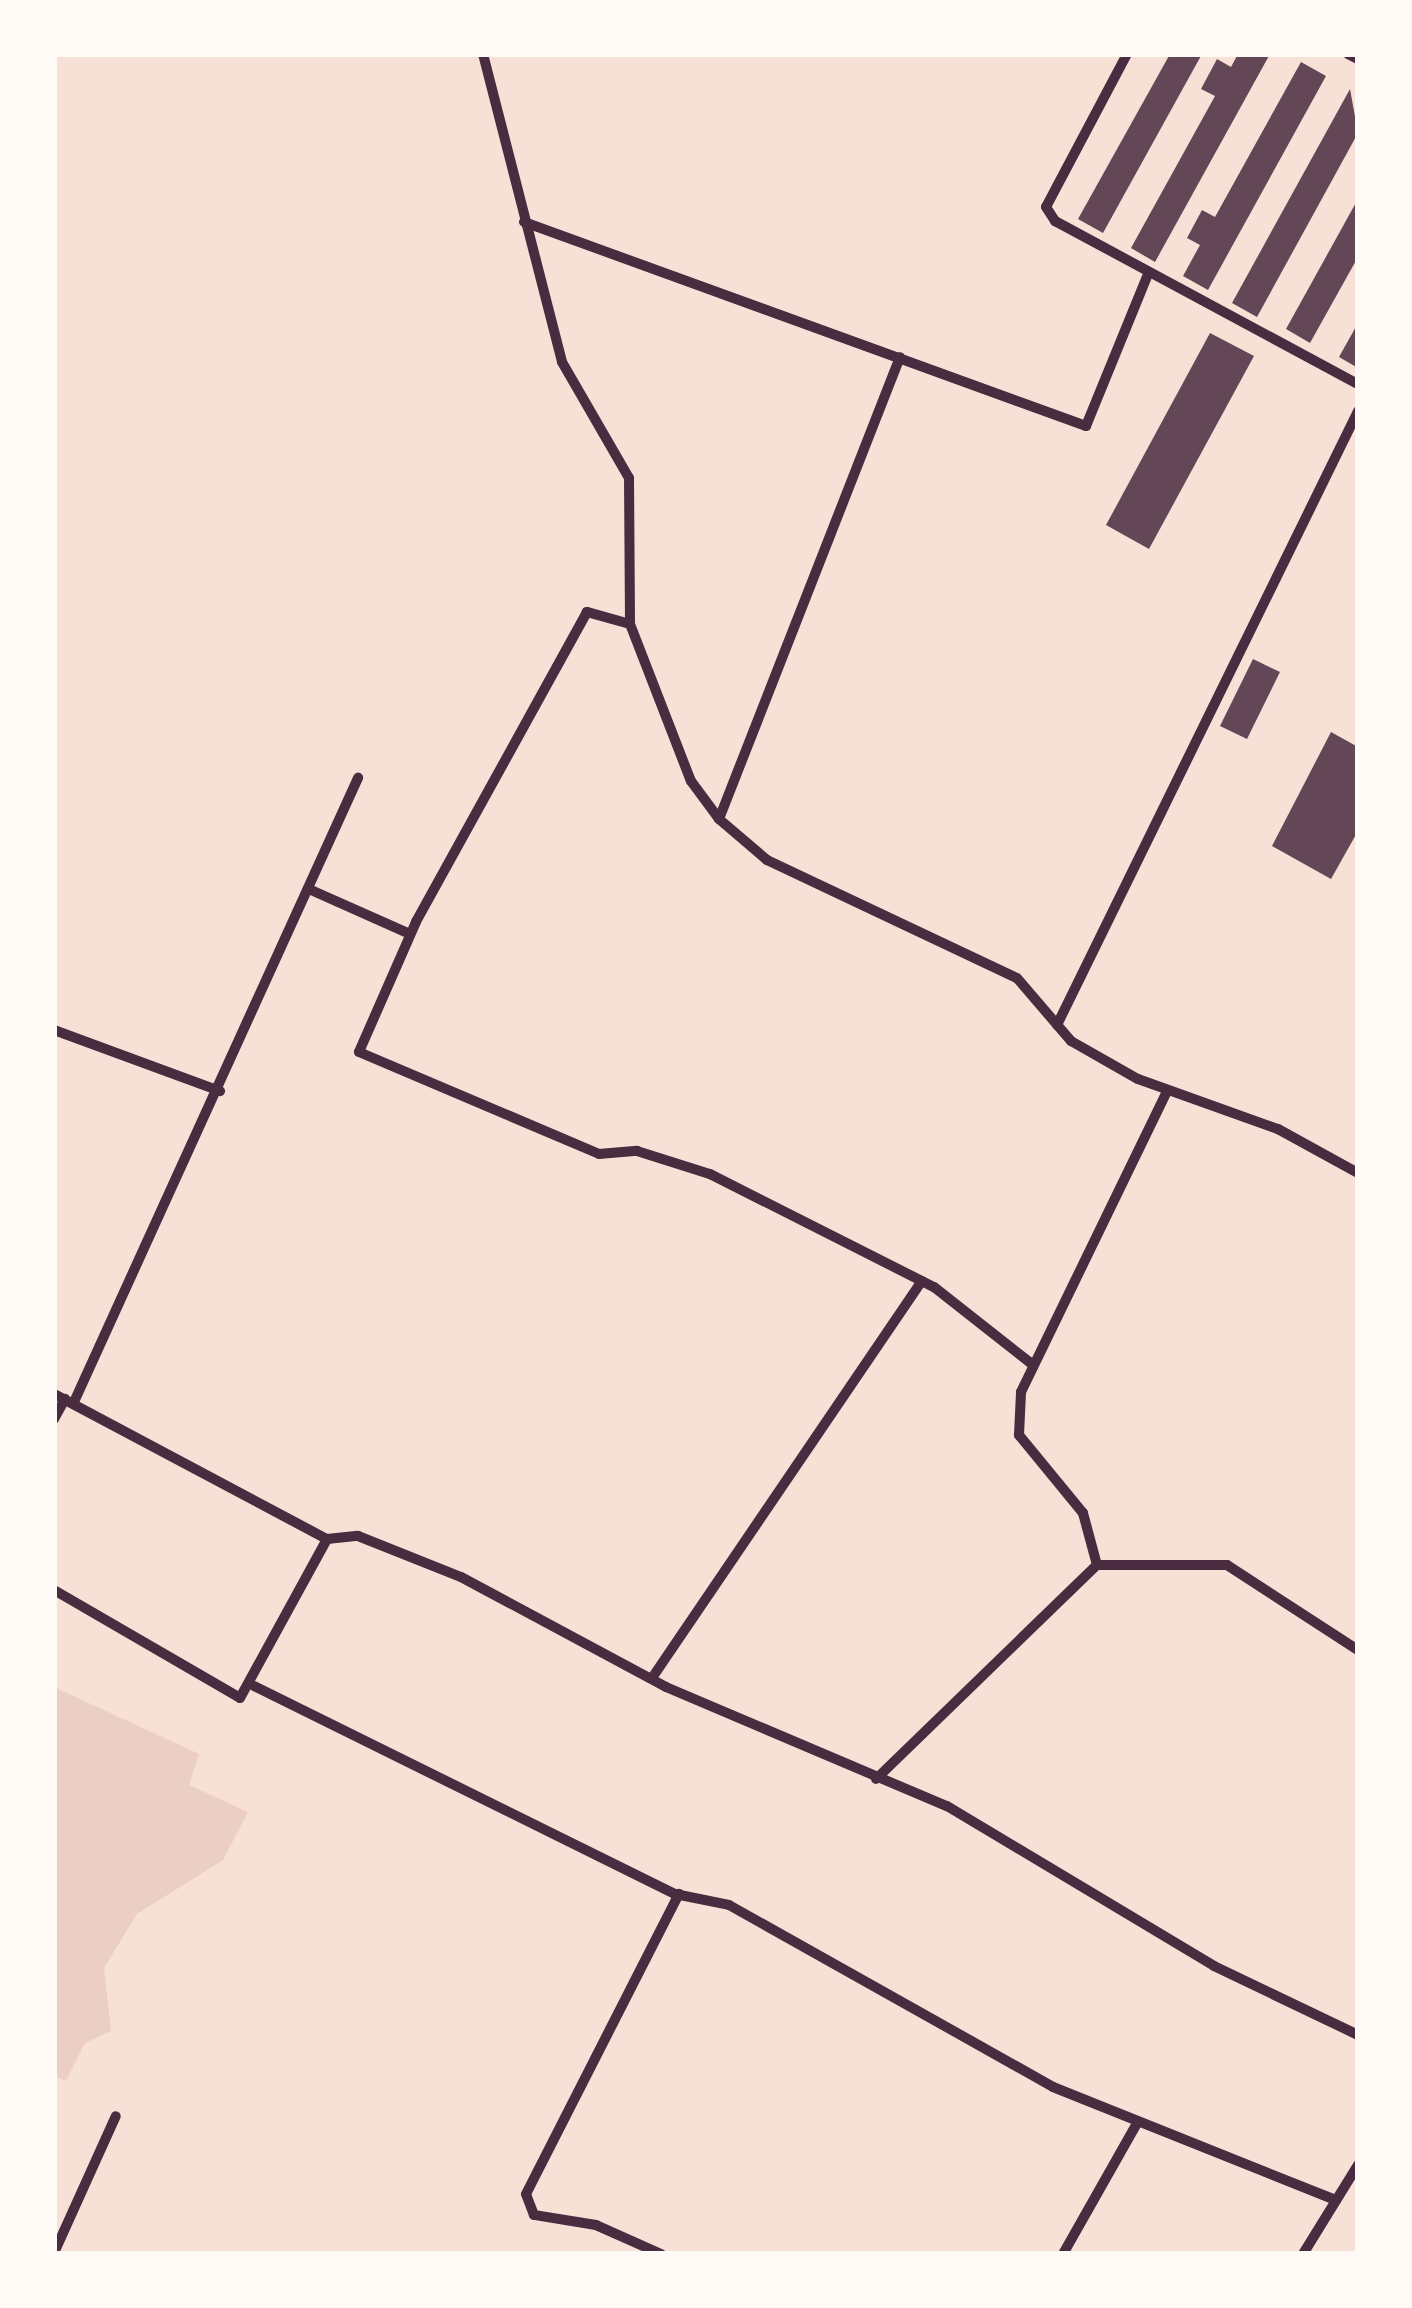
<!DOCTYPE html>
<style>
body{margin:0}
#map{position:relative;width:1412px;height:2308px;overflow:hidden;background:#f7e1d7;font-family:"Roboto Condensed",sans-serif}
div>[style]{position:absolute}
.green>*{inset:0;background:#ebcfc5}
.building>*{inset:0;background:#644757}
.minor>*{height:10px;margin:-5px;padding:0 5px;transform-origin:5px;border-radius:5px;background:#4a2c40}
span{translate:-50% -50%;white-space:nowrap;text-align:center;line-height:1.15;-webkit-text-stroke:9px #fffaf5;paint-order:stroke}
.frame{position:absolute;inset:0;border:57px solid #fffaf5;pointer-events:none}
</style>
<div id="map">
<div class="green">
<div style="clip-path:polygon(54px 1687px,199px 1754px,189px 1785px,248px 1812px,223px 1860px,137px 1914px,104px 1968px,111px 2031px,85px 2043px,66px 2081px,54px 2076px)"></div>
</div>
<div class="building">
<div style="clip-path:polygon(1170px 54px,1202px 54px,1103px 233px,1078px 219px)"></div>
<div style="clip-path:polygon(1238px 54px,1270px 54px,1155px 262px,1131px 248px,1215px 96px,1201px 89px,1217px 59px,1231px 67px)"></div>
<div style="clip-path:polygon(1301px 62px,1326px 76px,1208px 290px,1183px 276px,1200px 245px,1187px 238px,1202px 210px,1215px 217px)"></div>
<div style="clip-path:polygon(1350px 89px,1358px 133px,1257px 317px,1232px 303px)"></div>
<div style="clip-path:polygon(1358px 199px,1358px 257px,1310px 343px,1286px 329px)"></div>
<div style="clip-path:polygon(1358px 323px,1358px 368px,1339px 357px)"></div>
<div style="clip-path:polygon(1210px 333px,1254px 356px,1149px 549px,1106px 525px)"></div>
<div style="clip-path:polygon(1253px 659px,1280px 672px,1247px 739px,1220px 726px)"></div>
<div style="clip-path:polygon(1331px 732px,1358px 747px,1358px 831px,1331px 879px,1272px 846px)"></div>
</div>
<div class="minor">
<div style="left:483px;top:54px;width:318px;rotate:75.6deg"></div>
<div style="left:562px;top:362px;width:134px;rotate:60deg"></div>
<div style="left:629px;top:478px;width:146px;rotate:89.6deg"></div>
<div style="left:630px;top:624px;width:168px;rotate:68.8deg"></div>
<div style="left:691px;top:781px;width:47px;rotate:53.6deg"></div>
<div style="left:719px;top:819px;width:63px;rotate:40.5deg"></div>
<div style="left:767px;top:860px;width:276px;rotate:25.3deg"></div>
<div style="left:1017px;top:978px;width:83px;rotate:49.4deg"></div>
<div style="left:1071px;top:1041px;width:77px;rotate:29.6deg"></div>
<div style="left:1138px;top:1079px;width:149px;rotate:19.7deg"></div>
<div style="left:1278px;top:1129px;width:91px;rotate:28.8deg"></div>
<div style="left:1127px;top:54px;width:173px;rotate:117.9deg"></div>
<div style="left:1046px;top:207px;width:17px;rotate:57deg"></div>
<div style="left:1055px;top:221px;width:344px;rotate:28.3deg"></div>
<div style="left:1348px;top:54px;width:11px;rotate:27deg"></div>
<div style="left:524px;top:222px;width:598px;rotate:19.95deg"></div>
<div style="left:1086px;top:426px;width:166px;rotate:-67.8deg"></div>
<div style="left:630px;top:624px;width:45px;rotate:-164.4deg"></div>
<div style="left:587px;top:612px;width:354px;rotate:118.9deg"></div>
<div style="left:416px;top:922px;width:142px;rotate:113.7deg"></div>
<div style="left:359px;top:1052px;width:261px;rotate:23deg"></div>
<div style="left:599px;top:1154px;width:38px;rotate:-5deg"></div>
<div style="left:637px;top:1151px;width:77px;rotate:17.5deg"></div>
<div style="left:710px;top:1174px;width:251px;rotate:26.8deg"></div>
<div style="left:934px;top:1287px;width:125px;rotate:38.2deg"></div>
<div style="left:719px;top:819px;width:496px;rotate:-68.6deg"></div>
<div style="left:311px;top:890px;width:108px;rotate:24deg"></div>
<div style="left:1057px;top:1025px;width:684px;rotate:-63.88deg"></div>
<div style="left:54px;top:1030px;width:177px;rotate:20.2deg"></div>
<div style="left:54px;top:1394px;width:309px;rotate:28deg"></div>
<div style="left:327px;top:1539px;width:31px;rotate:-6deg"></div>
<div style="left:358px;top:1536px;width:111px;rotate:21.7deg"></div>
<div style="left:461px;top:1577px;width:233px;rotate:28.2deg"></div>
<div style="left:666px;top:1687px;width:305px;rotate:23deg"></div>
<div style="left:947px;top:1806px;width:311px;rotate:30.9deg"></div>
<div style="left:1214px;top:1966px;width:160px;rotate:25.6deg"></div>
<div style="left:74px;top:1402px;width:686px;rotate:-65.53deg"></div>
<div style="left:54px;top:1419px;width:23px;rotate:-61deg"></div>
<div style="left:1097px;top:1565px;width:54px;rotate:-105.1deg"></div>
<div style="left:1083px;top:1513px;width:101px;rotate:-129.4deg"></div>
<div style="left:1019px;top:1435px;width:43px;rotate:-87.3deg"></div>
<div style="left:1021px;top:1392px;width:332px;rotate:-64.1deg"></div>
<div style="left:54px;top:1590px;width:215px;rotate:30.1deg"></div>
<div style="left:240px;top:1698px;width:181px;rotate:-61.3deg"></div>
<div style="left:652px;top:1678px;width:480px;rotate:-55.8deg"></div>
<div style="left:254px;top:1686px;width:470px;rotate:26.3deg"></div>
<div style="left:675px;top:1894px;width:55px;rotate:11.5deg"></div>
<div style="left:729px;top:1905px;width:372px;rotate:29.3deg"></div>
<div style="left:1053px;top:2087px;width:305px;rotate:21.8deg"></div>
<div style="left:876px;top:1779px;width:308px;rotate:-44.1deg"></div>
<div style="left:1097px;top:1565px;width:130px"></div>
<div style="left:1227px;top:1565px;width:156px;rotate:33deg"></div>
<div style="left:54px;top:2253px;width:150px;rotate:-65.7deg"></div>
<div style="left:661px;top:2254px;width:71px;rotate:-156deg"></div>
<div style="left:596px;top:2225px;width:63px;rotate:-170.8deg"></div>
<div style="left:534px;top:2215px;width:22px;rotate:-111deg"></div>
<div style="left:526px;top:2194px;width:337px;rotate:-63deg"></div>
<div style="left:1063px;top:2254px;width:150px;rotate:-60.5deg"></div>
<div style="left:1303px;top:2254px;width:105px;rotate:-58.3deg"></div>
</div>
<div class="frame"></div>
</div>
